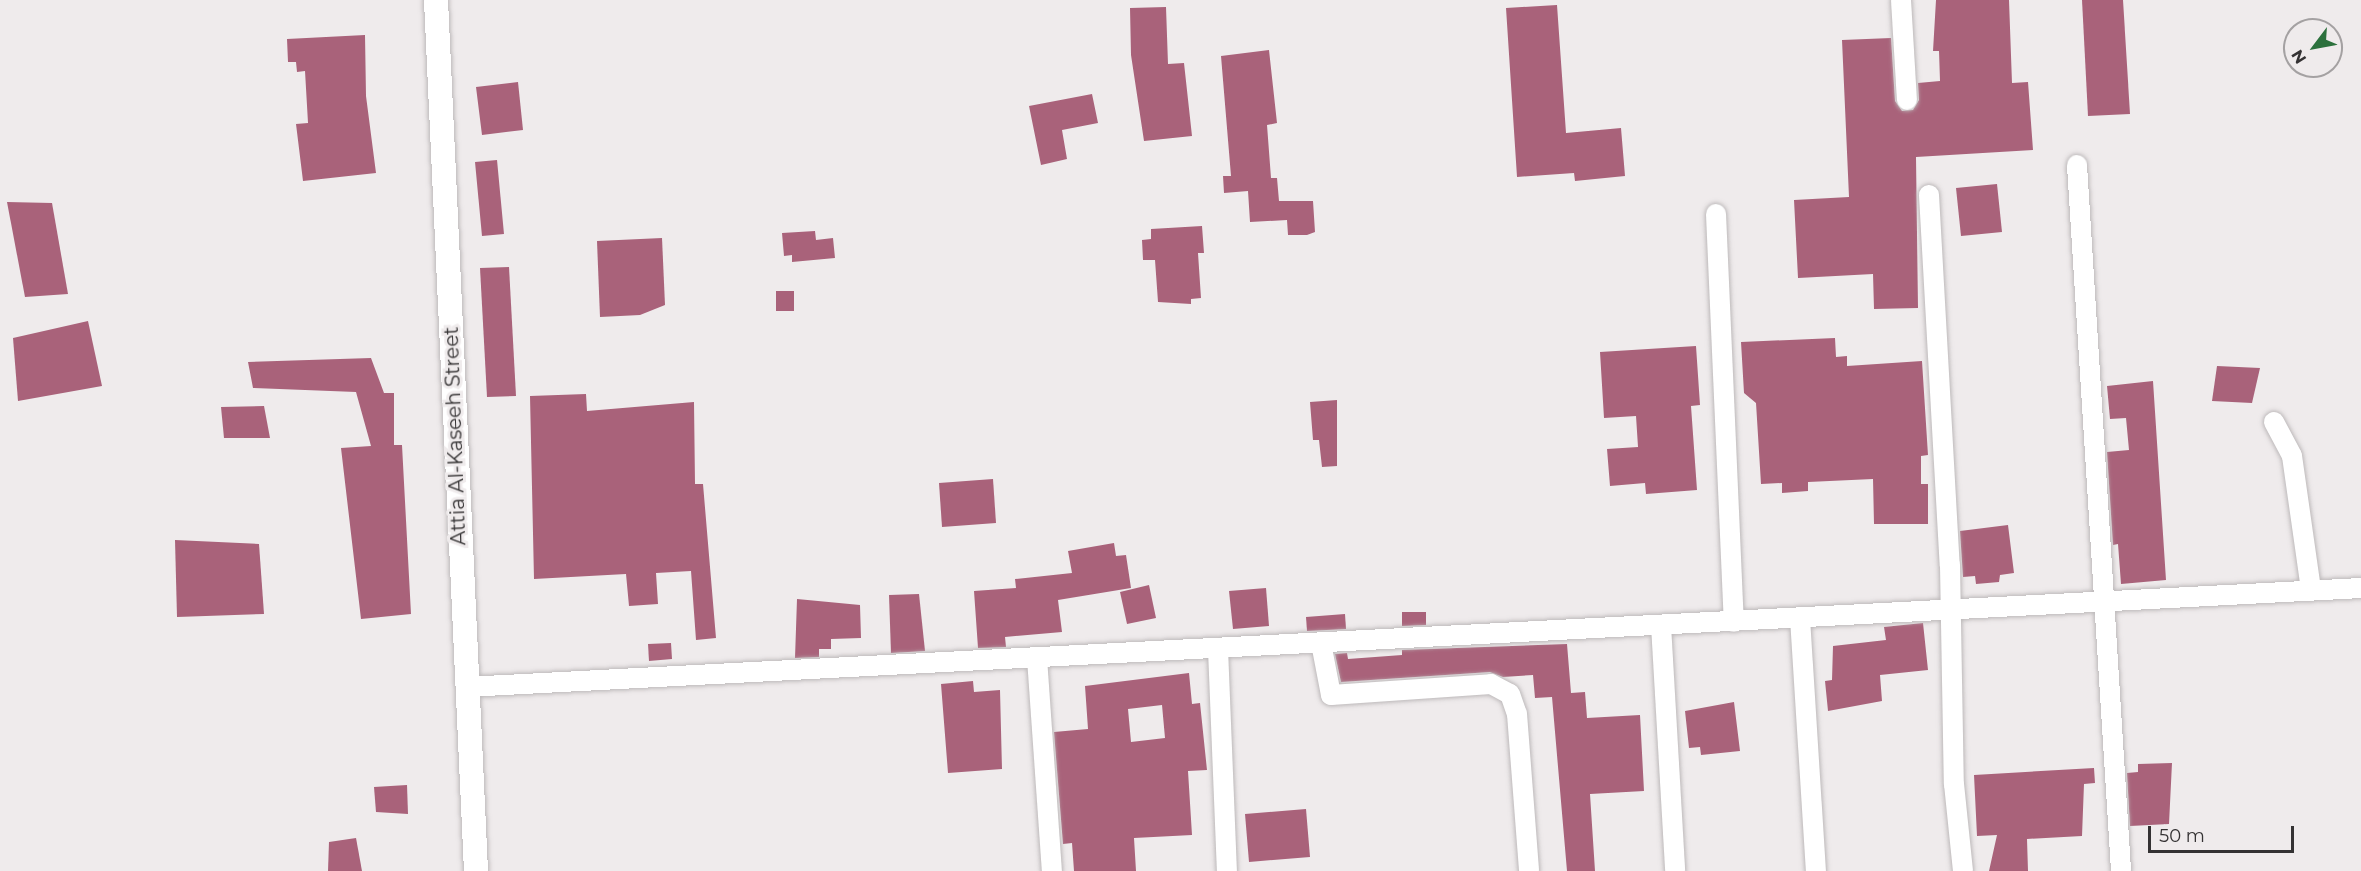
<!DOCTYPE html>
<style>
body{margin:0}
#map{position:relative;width:2361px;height:871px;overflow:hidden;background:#efebec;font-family:Montserrat,sans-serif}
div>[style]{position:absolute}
.building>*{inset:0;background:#a9627a}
.roads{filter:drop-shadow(0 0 2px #bdb9ba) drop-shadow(0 0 2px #bdb9ba)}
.minor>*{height:20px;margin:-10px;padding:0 10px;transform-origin:10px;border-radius:10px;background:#fff}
.tertiary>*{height:24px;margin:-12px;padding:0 12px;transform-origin:12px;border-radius:12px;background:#fff}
span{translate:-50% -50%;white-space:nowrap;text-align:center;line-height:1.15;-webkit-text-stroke:6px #efebec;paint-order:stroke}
.street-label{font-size:20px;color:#343233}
.north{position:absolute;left:2283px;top:18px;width:60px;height:60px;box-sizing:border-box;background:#efebec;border:2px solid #a4a1a2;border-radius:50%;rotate:238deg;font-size:16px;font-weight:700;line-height:24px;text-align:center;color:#343233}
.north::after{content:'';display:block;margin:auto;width:21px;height:27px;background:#2c713d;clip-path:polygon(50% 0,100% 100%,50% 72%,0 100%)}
.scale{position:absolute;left:2148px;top:826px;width:146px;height:27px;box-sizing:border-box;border:3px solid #343233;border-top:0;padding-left:8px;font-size:18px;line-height:21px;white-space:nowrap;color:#343233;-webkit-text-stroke:4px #efebec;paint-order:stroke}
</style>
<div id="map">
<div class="building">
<div style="clip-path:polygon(1936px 0,2009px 0,2012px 83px,2028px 82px,2033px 150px,1916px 157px,1918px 308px,1874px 309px,1873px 274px,1798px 278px,1794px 200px,1849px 197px,1842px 40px,1891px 38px,1895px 101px,1902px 111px,1913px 110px,1919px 100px,1918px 83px,1940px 81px,1939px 51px,1933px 51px)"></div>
<div style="clip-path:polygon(2082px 0,2123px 0,2130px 114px,2088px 116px)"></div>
<div style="clip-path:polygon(1557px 5px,1566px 133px,1621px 128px,1625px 176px,1575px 181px,1574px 173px,1517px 177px,1506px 8px)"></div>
<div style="clip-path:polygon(1166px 7px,1168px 64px,1184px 63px,1192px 136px,1144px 141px,1131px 55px,1130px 8px)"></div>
<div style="clip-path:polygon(365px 35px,366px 96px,376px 173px,303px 181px,296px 124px,308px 123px,305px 71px,297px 72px,296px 62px,288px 62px,287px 39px)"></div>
<div style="clip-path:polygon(1269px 50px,1277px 123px,1267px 125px,1271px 178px,1277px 178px,1279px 201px,1313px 201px,1315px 232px,1307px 235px,1288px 235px,1287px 220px,1250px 222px,1248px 191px,1224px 193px,1223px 176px,1231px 176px,1221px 56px)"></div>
<div style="clip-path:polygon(518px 82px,523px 130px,482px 135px,476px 87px)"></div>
<div style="clip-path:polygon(1092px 94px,1098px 123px,1062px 130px,1067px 159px,1041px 165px,1029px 106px)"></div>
<div style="clip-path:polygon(497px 160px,504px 234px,482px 236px,475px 162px)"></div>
<div style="clip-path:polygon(1997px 184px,2002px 232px,1961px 236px,1956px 188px)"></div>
<div style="clip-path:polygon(7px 202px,52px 203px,68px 294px,25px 297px)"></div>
<div style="clip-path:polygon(1202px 226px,1204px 253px,1198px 253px,1201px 298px,1191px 299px,1191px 304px,1158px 302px,1155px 260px,1143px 260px,1142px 240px,1151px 239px,1151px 229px)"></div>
<div style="clip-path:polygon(815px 231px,816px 240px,833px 238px,835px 258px,792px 262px,792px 255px,784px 256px,782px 233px)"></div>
<div style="clip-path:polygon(662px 238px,665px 305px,640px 315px,600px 317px,597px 241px)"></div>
<div style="clip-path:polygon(509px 267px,516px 396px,487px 397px,480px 268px)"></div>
<div style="clip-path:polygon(776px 291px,794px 291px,794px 311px,776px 311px)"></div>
<div style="clip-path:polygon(88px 321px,102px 386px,18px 401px,13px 338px)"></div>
<div style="clip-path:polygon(1835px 338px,1836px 357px,1847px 356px,1847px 366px,1922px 361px,1928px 455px,1921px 456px,1921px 484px,1928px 484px,1928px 524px,1874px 524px,1873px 479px,1808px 482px,1808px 491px,1782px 493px,1782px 483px,1761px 484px,1756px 403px,1744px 393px,1741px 342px)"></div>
<div style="clip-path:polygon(1696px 346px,1700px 405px,1691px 406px,1697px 490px,1646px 494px,1645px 483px,1610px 486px,1607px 449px,1638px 447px,1636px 416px,1604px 418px,1600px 352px)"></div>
<div style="clip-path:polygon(371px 358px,384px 393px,394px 393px,394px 445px,402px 445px,411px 614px,361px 619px,341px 448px,371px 446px,356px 392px,253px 388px,248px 362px)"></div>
<div style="clip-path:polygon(2217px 366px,2260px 368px,2252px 403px,2212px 401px)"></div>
<div style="clip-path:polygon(2153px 381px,2166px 580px,2121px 584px,2118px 544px,2113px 545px,2107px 452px,2129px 450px,2126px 418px,2110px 419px,2107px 386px)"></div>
<div style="clip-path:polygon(586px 394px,587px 411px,694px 402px,695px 484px,703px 484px,716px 638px,696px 640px,691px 571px,656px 573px,658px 604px,629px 606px,626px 574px,534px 579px,530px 396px)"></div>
<div style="clip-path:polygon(1337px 400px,1337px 466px,1322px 467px,1319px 440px,1313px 440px,1310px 402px)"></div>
<div style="clip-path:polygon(264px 406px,270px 438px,224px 438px,221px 407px)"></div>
<div style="clip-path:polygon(993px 479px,996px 523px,942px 527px,939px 483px)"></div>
<div style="clip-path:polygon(2008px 525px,2014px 573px,2000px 575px,1999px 582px,1976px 584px,1975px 576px,1963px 577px,1960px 531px)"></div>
<div style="clip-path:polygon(175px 540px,259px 544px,264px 614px,177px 617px)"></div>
<div style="clip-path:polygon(1114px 543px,1116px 556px,1126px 555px,1131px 588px,1058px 600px,1062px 632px,1005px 637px,1006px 647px,978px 648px,974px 591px,1016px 588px,1015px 579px,1072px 573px,1068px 551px)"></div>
<div style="clip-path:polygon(1149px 585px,1156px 618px,1127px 624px,1120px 592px)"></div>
<div style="clip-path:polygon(1266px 588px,1269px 626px,1233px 629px,1229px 591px)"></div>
<div style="clip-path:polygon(919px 594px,925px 651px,891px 653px,889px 595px)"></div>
<div style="clip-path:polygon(797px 599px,860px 605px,861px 638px,831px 639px,831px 649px,819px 649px,819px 657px,795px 658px)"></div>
<div style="clip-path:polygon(1402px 612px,1426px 612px,1426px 625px,1402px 626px)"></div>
<div style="clip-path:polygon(1345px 614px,1346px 629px,1307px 631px,1306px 617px)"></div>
<div style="clip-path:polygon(1923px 623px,1928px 670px,1880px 675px,1882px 701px,1828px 711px,1825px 681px,1832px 680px,1833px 646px,1886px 640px,1884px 627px)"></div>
<div style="clip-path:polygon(671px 643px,672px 659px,649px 661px,648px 644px)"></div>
<div style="clip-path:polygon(1567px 644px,1571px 693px,1585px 692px,1587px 718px,1640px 715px,1644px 791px,1590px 794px,1595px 871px,1567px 871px,1552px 697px,1535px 698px,1533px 675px,1503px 677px,1490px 672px,1341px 682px,1335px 654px,1347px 653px,1348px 659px,1402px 655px,1402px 650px)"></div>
<div style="clip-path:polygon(evenodd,1189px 673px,1192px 704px,1200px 703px,1207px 770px,1188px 771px,1192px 835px,1134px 838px,1136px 871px,1074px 871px,1072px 843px,1063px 844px,1054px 732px,1088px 729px,1085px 686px,1189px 673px,1162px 705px,1165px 738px,1131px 742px,1128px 709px,1162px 705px)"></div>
<div style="clip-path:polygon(973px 681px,974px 692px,1000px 690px,1002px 769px,948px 773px,941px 684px)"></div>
<div style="clip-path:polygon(1734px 702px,1740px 751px,1701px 755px,1700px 747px,1689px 748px,1685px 711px)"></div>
<div style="clip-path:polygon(2172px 763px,2169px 824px,2130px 826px,2127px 773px,2138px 772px,2138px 764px)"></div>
<div style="clip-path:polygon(2094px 768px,2095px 783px,2084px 784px,2082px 836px,2027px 839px,2028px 871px,1989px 871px,1997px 835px,1977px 836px,1974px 775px)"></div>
<div style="clip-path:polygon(407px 785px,408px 814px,376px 812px,374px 787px)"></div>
<div style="clip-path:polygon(1306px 809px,1310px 857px,1249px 862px,1245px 814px)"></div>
<div style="clip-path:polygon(356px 838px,362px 871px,328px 871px,329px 842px)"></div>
</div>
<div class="roads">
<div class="minor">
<div style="left:1901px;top:0;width:100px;rotate:86.6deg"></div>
<div style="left:2077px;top:165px;width:707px;rotate:86.43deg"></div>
<div style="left:1929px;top:195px;width:371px;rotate:86.8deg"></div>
<div style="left:1950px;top:565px;width:219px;rotate:89deg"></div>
<div style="left:1954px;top:784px;width:87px;rotate:84.1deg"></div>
<div style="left:1716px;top:214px;width:408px;rotate:87.5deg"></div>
<div style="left:2274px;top:422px;width:38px;rotate:62deg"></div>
<div style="left:2292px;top:456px;width:135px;rotate:81.9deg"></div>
<div style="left:1800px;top:618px;width:254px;rotate:86.4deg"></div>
<div style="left:1661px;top:625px;width:246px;rotate:86.7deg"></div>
<div style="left:1321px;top:643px;width:53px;rotate:79.1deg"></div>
<div style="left:1331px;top:695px;width:160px;rotate:-3.9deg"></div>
<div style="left:1491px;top:684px;width:21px;rotate:28deg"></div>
<div style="left:1510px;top:694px;width:21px;rotate:71deg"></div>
<div style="left:1517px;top:714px;width:157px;rotate:85.6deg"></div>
<div style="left:1218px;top:649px;width:222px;rotate:87.7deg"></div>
<div style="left:1037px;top:658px;width:214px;rotate:86deg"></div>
<div style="left:466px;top:687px;width:1898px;rotate:-2.99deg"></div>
</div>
<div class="tertiary">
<div style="left:436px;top:0;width:872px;rotate:87.37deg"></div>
</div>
</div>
<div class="street-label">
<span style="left:455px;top:436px;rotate:-92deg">Attia Al-Kaseeh Street</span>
</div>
<div class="north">N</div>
<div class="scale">50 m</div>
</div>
